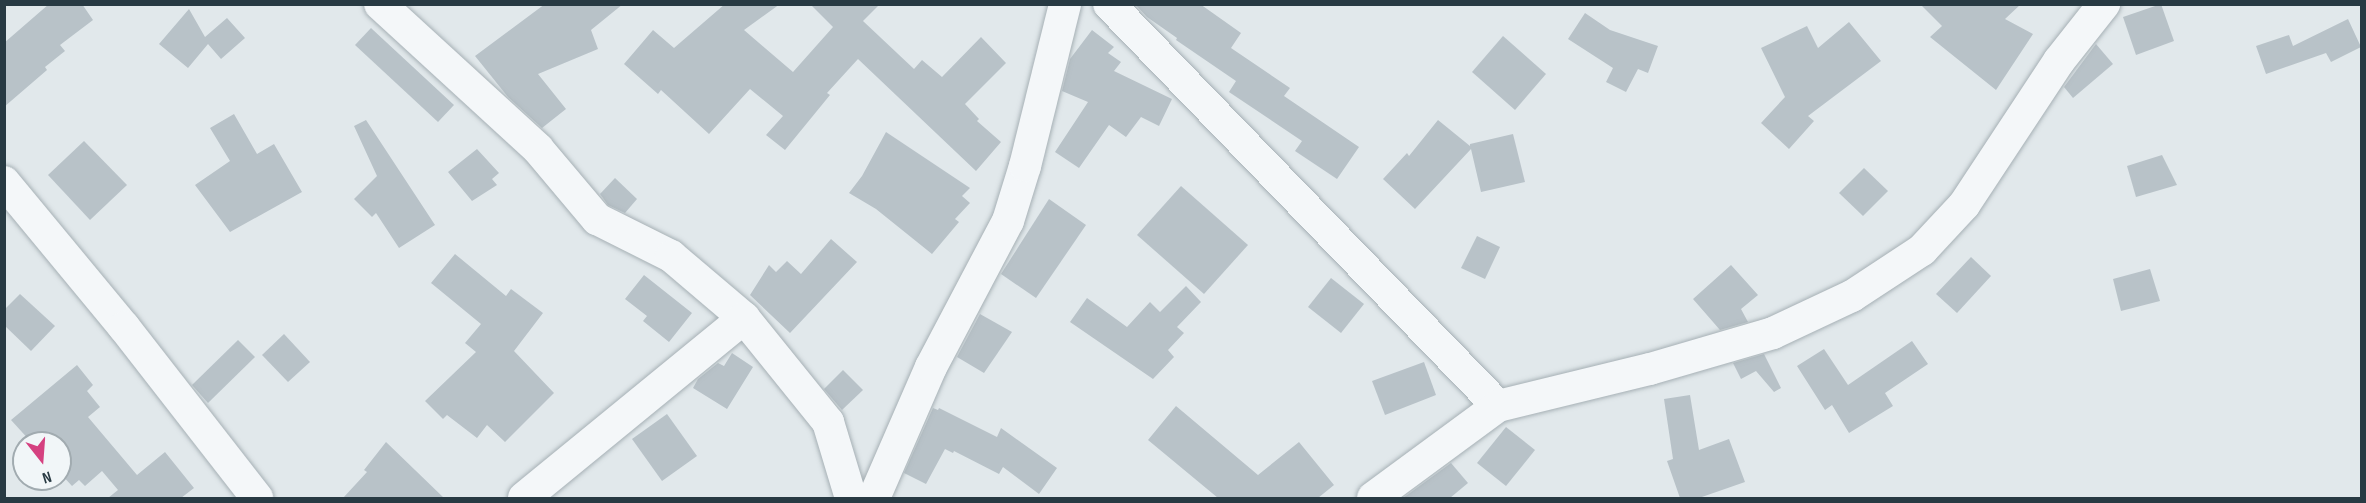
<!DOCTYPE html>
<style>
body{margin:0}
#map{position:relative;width:2366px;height:503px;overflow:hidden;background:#e1e8eb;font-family:"Sofia Sans Condensed",sans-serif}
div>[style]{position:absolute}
.building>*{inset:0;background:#b8c2c8}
.roads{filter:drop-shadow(0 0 2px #a6b0b5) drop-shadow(0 0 2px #a6b0b5)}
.minor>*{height:32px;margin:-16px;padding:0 16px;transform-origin:16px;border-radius:16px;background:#f4f7f9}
span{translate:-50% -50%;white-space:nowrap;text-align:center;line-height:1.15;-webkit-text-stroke:4.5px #f1f6f8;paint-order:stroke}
.frame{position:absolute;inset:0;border:6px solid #283a43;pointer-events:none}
.north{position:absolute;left:12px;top:431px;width:60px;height:60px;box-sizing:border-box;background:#f1f6f8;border:2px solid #a1abb0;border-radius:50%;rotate:163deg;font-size:16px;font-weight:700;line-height:24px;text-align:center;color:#283a43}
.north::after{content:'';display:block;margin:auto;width:21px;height:27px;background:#d54180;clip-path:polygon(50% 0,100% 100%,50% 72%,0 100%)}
</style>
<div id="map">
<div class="building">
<div style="clip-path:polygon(49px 4px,82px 4px,93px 20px,60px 45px,65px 51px,45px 67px,47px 70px,4px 107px,4px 43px)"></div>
<div style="clip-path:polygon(545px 4px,623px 4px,591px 30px,598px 49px,538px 74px,566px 109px,542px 128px,508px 97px,475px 56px)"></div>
<div style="clip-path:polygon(725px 4px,780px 4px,744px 30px,793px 72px,833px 27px,810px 4px,880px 4px,863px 21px,914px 69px,922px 60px,942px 77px,981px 37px,1006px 63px,965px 104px,979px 119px,977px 121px,1001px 142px,976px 171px,858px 59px,827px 93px,830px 95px,785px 150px,766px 135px,783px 116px,750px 89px,709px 134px,661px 90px,658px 94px,624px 64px,653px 30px,674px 48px)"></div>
<div style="clip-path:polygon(1135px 4px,1200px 4px,1241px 33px,1231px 48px,1290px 88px,1284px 96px,1359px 147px,1337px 179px,1295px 151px,1302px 141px,1229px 92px,1236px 81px,1176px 40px,1177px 38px,1147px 17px)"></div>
<div style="clip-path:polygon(1920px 4px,2021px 4px,2005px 19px,2033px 34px,1996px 90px,1930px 37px,1942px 26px)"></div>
<div style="clip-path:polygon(2161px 4px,2174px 41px,2136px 55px,2123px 17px)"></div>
<div style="clip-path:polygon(189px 9px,205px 37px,227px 18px,245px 38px,221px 59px,208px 44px,188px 68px,159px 44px)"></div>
<div style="clip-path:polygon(1585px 13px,1610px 30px,1658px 46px,1648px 73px,1638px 69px,1626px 92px,1606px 82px,1613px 68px,1568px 39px)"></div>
<div style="clip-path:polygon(2348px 19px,2361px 47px,2331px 62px,2326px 53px,2266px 74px,2256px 46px,2289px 35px,2293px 46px)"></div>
<div style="clip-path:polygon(1849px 22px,1881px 61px,1808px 116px,1814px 121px,1789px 149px,1761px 123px,1785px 97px,1761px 48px,1807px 26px,1818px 48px)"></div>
<div style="clip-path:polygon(371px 28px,454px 105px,438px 122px,355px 45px)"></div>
<div style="clip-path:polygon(1092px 30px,1114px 47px,1108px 53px,1121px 62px,1114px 71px,1172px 99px,1159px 126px,1141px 117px,1126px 137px,1109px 125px,1079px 168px,1055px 152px,1088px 102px,1062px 91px,1070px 59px)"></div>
<div style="clip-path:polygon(1503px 36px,1546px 74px,1515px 110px,1472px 72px)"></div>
<div style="clip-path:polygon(2096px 44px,2113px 64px,2073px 98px,2064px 87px)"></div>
<div style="clip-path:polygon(234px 114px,257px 154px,274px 144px,302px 192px,230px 232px,195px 185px,230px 161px,210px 128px)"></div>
<div style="clip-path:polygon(366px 120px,435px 225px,399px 248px,376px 213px,372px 217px,354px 199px,377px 176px,354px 126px)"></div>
<div style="clip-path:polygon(1438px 120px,1470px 146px,1470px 144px,1513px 134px,1525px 182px,1481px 192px,1471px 149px,1415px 209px,1383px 179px,1407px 153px,1409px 156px)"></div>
<div style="clip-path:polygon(886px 132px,970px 188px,962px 196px,970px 203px,955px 219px,959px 222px,932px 254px,876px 209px,849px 193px,862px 176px)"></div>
<div style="clip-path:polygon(84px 141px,127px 185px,90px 220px,48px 175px)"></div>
<div style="clip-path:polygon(477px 149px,499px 173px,492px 179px,497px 185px,472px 201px,448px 172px)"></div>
<div style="clip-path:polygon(2162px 155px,2177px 185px,2136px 197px,2127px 166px)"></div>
<div style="clip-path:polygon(1864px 168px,1888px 191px,1863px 216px,1839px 193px)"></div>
<div style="clip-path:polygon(615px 178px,637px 199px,625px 213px,608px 205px,600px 194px)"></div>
<div style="clip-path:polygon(1181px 186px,1248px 245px,1204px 294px,1137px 235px)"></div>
<div style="clip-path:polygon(1049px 199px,1086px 225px,1036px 298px,1001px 274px)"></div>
<div style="clip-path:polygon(1477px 236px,1500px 247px,1485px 279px,1461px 268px)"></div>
<div style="clip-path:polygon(831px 239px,857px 262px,790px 333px,750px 295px,769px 265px,776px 272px,787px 261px,801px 274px)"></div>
<div style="clip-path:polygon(455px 254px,506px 296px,511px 289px,543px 313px,514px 351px,554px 393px,505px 442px,487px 425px,477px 438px,447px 415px,443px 419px,425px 401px,476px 352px,465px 343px,481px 324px,431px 283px)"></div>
<div style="clip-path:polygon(1971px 257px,1991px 276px,1957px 313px,1936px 294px)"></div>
<div style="clip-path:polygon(1731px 265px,1758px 295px,1741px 309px,1748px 322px,1720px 330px,1693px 299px)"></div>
<div style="clip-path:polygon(2150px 269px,2160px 301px,2121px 311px,2113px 279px)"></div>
<div style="clip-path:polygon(644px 275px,692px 313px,669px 342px,643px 321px,647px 316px,625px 299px)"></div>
<div style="clip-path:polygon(1331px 278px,1364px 304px,1341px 333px,1308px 307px)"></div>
<div style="clip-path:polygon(1186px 286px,1201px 302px,1177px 327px,1184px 333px,1168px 350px,1174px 357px,1153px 379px,1070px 322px,1087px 298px,1127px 327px,1150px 302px,1160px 312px)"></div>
<div style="clip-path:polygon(20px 294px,55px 326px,31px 351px,4px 325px,4px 310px)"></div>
<div style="clip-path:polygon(980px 314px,1012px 332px,984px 373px,957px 357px)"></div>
<div style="clip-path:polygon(284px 334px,310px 362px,288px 382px,262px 355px)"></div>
<div style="clip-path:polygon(238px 340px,255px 357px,208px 403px,192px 385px)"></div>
<div style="clip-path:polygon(1912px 341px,1928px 364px,1885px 393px,1893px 406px,1849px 433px,1832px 405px,1825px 410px,1797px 366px,1824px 349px,1848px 385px)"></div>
<div style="clip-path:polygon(732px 353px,753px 367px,727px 409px,693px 388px,698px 379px,718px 363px,724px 366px)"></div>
<div style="clip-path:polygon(1764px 354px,1781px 388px,1774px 392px,1756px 371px,1741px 379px,1733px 363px)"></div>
<div style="clip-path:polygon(1424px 362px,1436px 395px,1385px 415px,1372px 381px)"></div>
<div style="clip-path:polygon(77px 365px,93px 385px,87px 391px,100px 407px,88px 417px,137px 475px,165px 452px,194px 488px,181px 498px,108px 498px,118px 490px,102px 471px,85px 486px,79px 480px,72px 486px,60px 473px,60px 443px,32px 443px,11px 420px)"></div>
<div style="clip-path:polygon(843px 370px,863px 390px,842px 410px,824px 389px)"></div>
<div style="clip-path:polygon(1690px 395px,1699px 450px,1729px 439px,1745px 482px,1699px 498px,1680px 498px,1667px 461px,1673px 459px,1664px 399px)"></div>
<div style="clip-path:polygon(1176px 406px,1258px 475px,1299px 442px,1334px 485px,1318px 498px,1218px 498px,1148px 440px)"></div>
<div style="clip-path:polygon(933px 408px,938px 410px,939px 408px,997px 437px,1001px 428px,1057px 468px,1039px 494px,1003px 467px,999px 474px,954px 451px,953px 453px,945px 449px,926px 484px,904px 473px)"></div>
<div style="clip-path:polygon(667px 414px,697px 456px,662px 481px,632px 439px)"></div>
<div style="clip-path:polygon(1506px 427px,1535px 450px,1506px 486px,1477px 463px)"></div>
<div style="clip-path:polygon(386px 442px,444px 498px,343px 498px,367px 472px,364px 470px)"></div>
<div style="clip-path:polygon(1451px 463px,1468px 483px,1450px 498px,1403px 498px)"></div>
</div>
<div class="roads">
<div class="minor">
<div style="left:380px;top:4px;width:214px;rotate:42.5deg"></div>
<div style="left:538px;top:149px;width:92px;rotate:49.9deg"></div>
<div style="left:597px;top:219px;width:83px;rotate:26.6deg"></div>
<div style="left:671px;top:256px;width:96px;rotate:40.3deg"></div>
<div style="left:744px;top:318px;width:134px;rotate:51.1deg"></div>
<div style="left:828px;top:422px;width:79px;rotate:73.2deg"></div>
<div style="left:1109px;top:4px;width:559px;rotate:45.94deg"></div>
<div style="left:4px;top:182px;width:188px;rotate:50.4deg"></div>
<div style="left:124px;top:327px;width:217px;rotate:52.1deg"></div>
<div style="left:524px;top:498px;width:284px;rotate:-39.3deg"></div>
<div style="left:874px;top:498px;width:143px;rotate:-66.5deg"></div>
<div style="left:931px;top:367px;width:165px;rotate:-62.2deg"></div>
<div style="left:1008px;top:221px;width:58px;rotate:-72.8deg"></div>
<div style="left:1025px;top:166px;width:167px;rotate:-76.1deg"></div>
<div style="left:1373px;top:498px;width:155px;rotate:-36.4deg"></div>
<div style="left:1498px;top:406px;width:156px;rotate:-13.7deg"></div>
<div style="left:1650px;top:369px;width:128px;rotate:-16.3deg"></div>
<div style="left:1773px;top:333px;width:87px;rotate:-25.1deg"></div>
<div style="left:1852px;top:296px;width:84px;rotate:-33.3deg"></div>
<div style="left:1922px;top:250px;width:62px;rotate:-47deg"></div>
<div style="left:1964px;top:205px;width:173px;rotate:-56.6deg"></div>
<div style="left:2059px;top:61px;width:73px;rotate:-51.7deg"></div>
</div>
</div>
<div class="frame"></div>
<div class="north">N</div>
</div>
